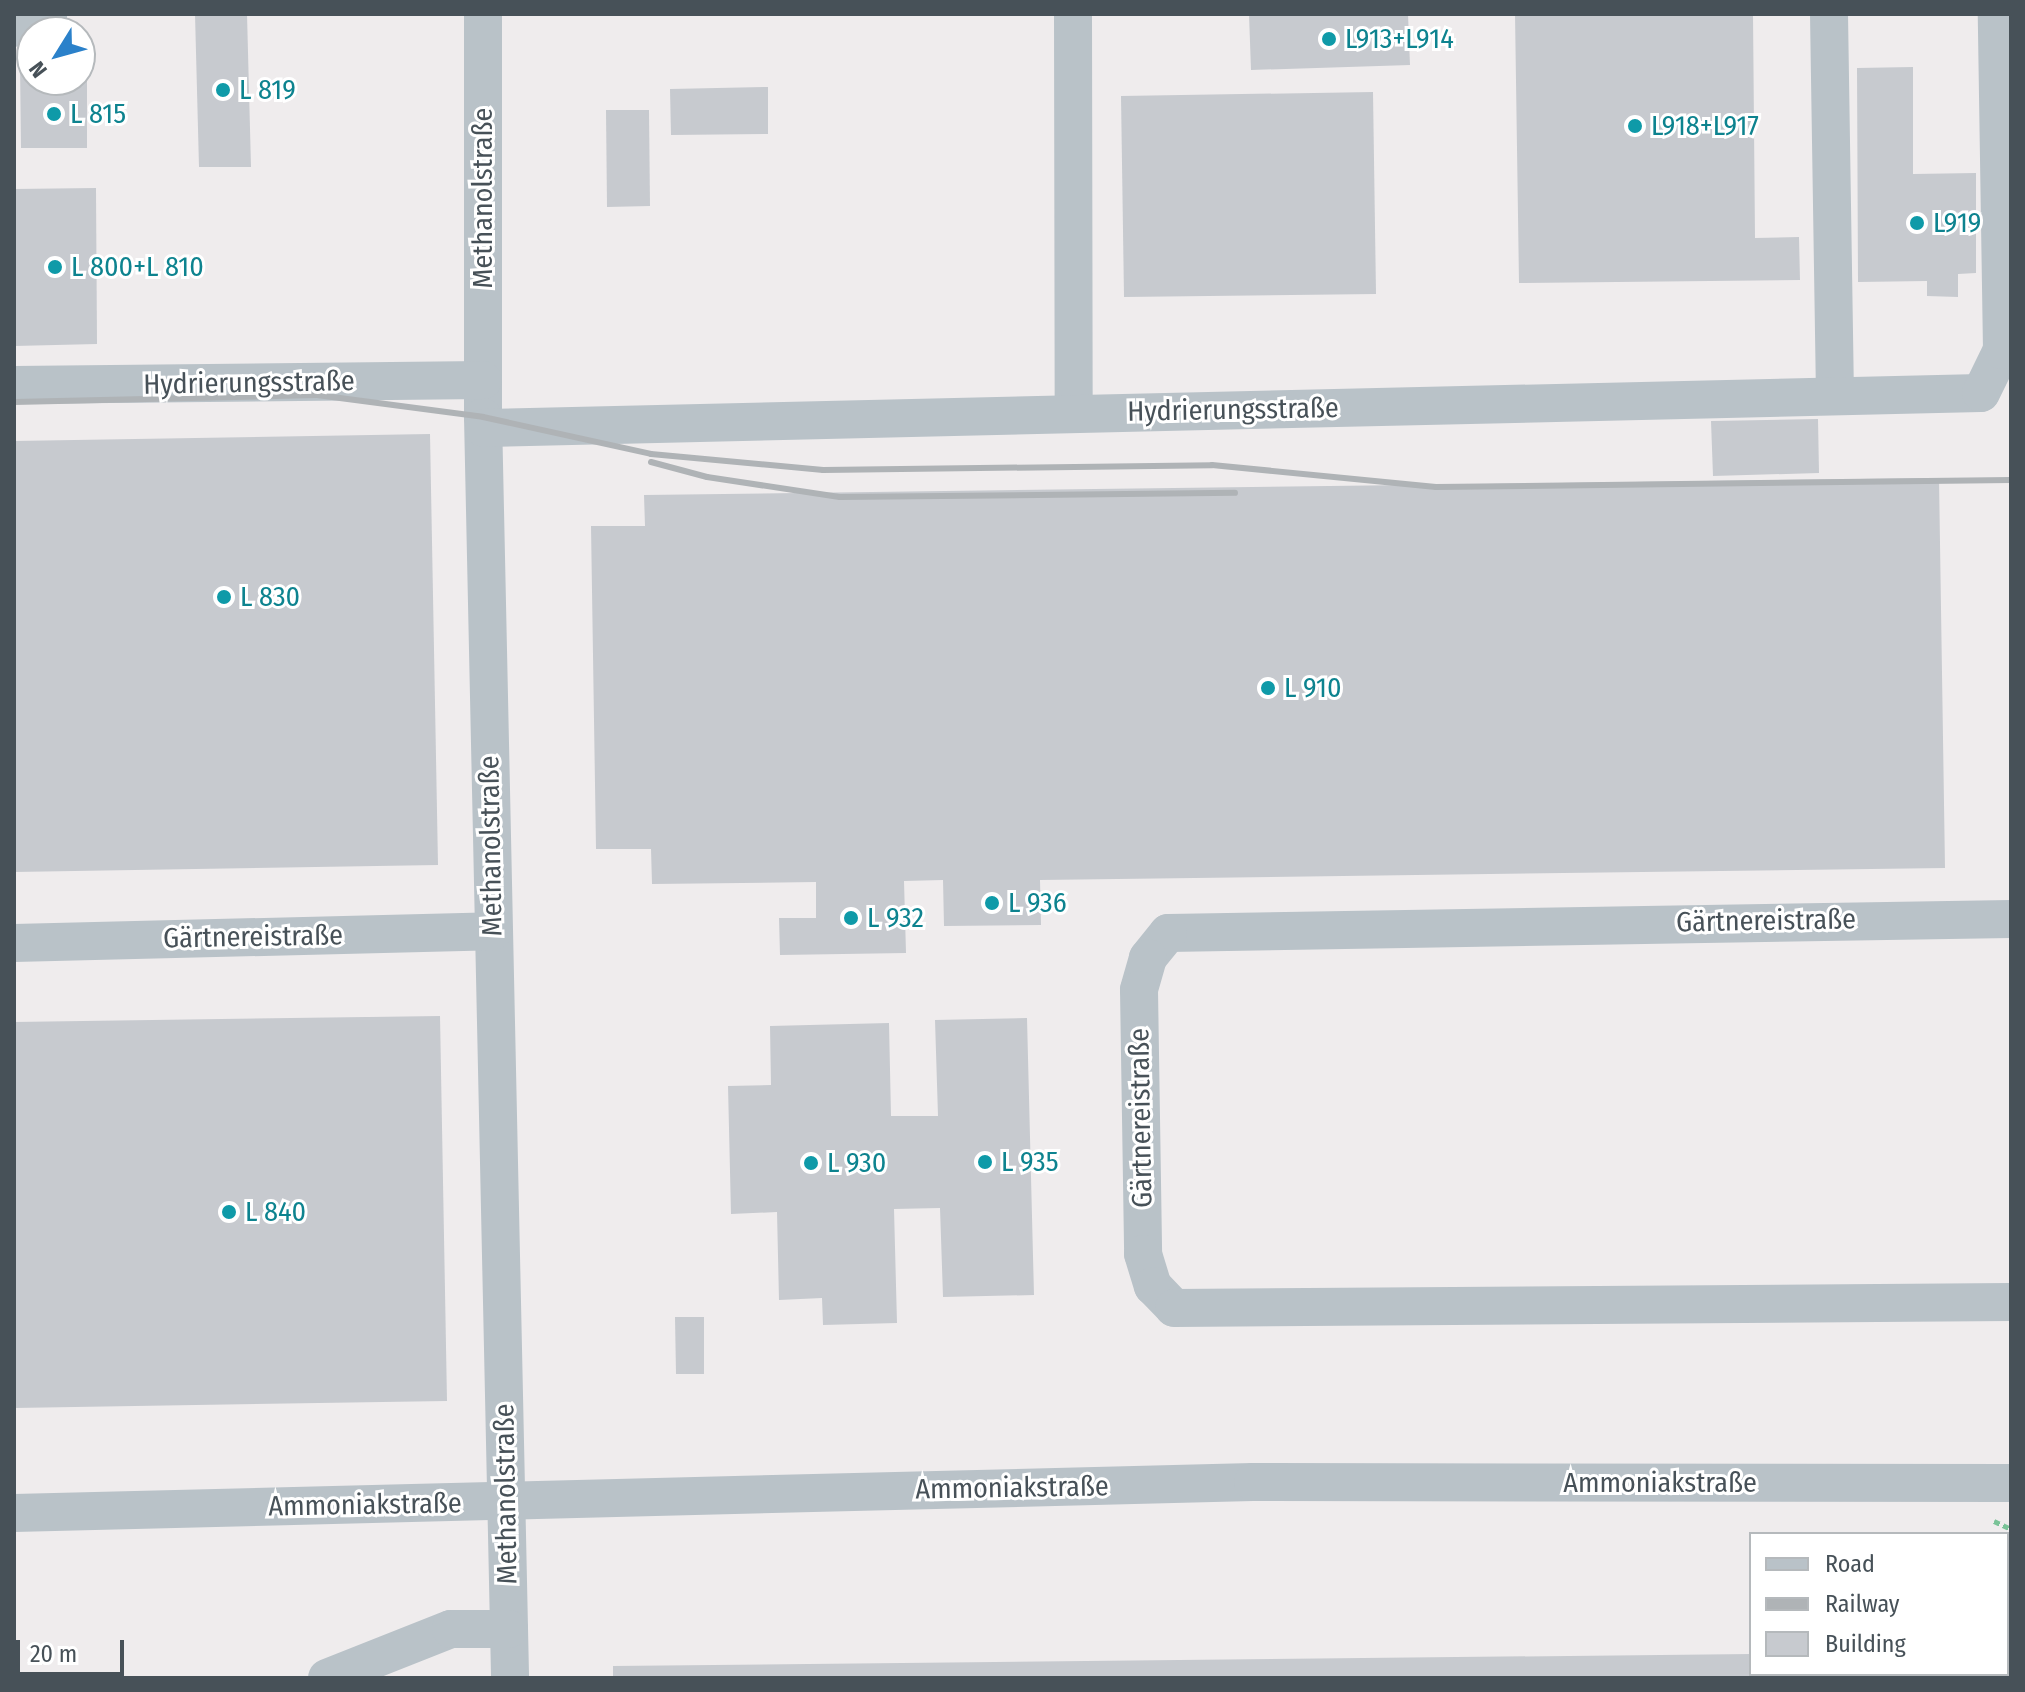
<!DOCTYPE html>
<meta charset="utf-8">
<style>
body{margin:0}
#map{position:relative;width:2025px;height:1692px;overflow:hidden;background:#efeced;font-family:"Fira Sans Condensed",sans-serif}
div>[style]{position:absolute}
.building>*{inset:0;background:#c7cacf}
.path>*{height:5px;margin-top:-2.5px;transform-origin:0;background:repeating-linear-gradient(90deg,#7ac398 0 6px,transparent 0 10px)}
.minor>*{height:38px;margin:-19px;padding:0 19px;transform-origin:19px;border-radius:19px;background:#b9c2c8}
.rail>*{height:6px;margin:-3px;padding:0 3px;transform-origin:3px;border-radius:3px;background:#afb3b6}
.dots>*{width:22px;height:22px;translate:-50% -50%;box-sizing:border-box;border:4px solid #fff;border-radius:50%}
span{translate:-50% -50%;white-space:nowrap;text-align:center;line-height:1.15;-webkit-text-stroke:6px #fff;paint-order:stroke}
.culture-label{font-size:28px;color:#0d838f}
.left{translate:0 -50%;text-align:left}
.street-label{font-size:28px;color:#475158}
.frame{position:absolute;inset:0;border:16px solid #475158;pointer-events:none}
.legend{position:absolute;left:1749px;top:1532px;width:260px;height:144px;box-sizing:border-box;background:#fff;border:2px solid #b5b9bc;margin:0;padding:10px 14px;list-style:none;font-size:24px;color:#475158}
.legend li{display:flex;align-items:center;gap:16px;height:40px}
.legend b{width:40px;border:2px solid #b5b9bc}
.north{position:absolute;left:16px;top:16px;width:80px;height:80px;box-sizing:border-box;background:#fff;border:2px solid #b5b9bc;border-radius:50%;rotate:233deg;font-size:22px;font-weight:700;line-height:32px;text-align:center;color:#475158}
.north::after{content:'';display:block;margin:auto;width:28px;height:36px;background:#2b81ca;clip-path:polygon(50% 0,100% 100%,50% 72%,0 100%)}
.scale{position:absolute;left:16px;top:1640px;width:108px;height:36px;box-sizing:border-box;border:4px solid #475158;border-top:0;padding-left:10px;font-size:24px;line-height:28px;white-space:nowrap;color:#475158;-webkit-text-stroke:6px #fff;paint-order:stroke}
</style>
<div id="map">
<div class="building">
<div style="clip-path:polygon(195px 14px,247px 14px,251px 167px,199px 167px)"></div>
<div style="clip-path:polygon(1249px 14px,1408px 14px,1410px 65px,1251px 70px)"></div>
<div style="clip-path:polygon(1515px 14px,1753px 14px,1755px 238px,1799px 237px,1800px 280px,1519px 283px)"></div>
<div style="clip-path:polygon(20px 64px,32px 64px,32px 80px,80px 80px,80px 64px,87px 64px,87px 148px,21px 148px)"></div>
<div style="clip-path:polygon(1913px 67px,1913px 174px,1976px 173px,1976px 273px,1958px 274px,1958px 297px,1927px 296px,1927px 281px,1858px 282px,1857px 68px)"></div>
<div style="clip-path:polygon(768px 87px,768px 134px,671px 135px,670px 89px)"></div>
<div style="clip-path:polygon(1373px 92px,1376px 294px,1124px 297px,1121px 96px)"></div>
<div style="clip-path:polygon(606px 110px,649px 110px,650px 206px,607px 207px)"></div>
<div style="clip-path:polygon(96px 188px,97px 344px,14px 346px,14px 189px)"></div>
<div style="clip-path:polygon(1818px 419px,1819px 473px,1713px 476px,1711px 421px)"></div>
<div style="clip-path:polygon(430px 434px,438px 865px,14px 872px,14px 441px)"></div>
<div style="clip-path:polygon(1939px 478px,1945px 868px,1040px 880px,1041px 925px,944px 926px,943px 880px,904px 881px,906px 953px,780px 955px,779px 918px,816px 918px,816px 882px,652px 884px,651px 849px,596px 849px,591px 526px,645px 526px,644px 495px)"></div>
<div style="clip-path:polygon(440px 1016px,447px 1401px,14px 1408px,14px 1022px)"></div>
<div style="clip-path:polygon(1027px 1018px,1034px 1295px,943px 1297px,940px 1208px,894px 1209px,897px 1323px,823px 1325px,822px 1298px,779px 1300px,777px 1212px,731px 1214px,728px 1086px,771px 1085px,770px 1026px,889px 1023px,891px 1116px,938px 1116px,935px 1020px)"></div>
<div style="clip-path:polygon(675px 1317px,704px 1317px,704px 1374px,676px 1374px)"></div>
<div style="clip-path:polygon(1751px 1654px,1751px 1674px,1963px 1678px,613px 1678px,613px 1666px)"></div>
</div>
<div class="path">
<div style="left:1994px;top:1521px;width:19px;rotate:25deg"></div>
</div>
<div class="minor">
<div style="left:483px;top:14px;width:403px;rotate:90deg"></div>
<div style="left:483px;top:417px;width:1261px;rotate:88.77deg"></div>
<div style="left:1073px;top:14px;width:400px;rotate:89.9deg"></div>
<div style="left:1829px;top:14px;width:381px;rotate:89.1deg"></div>
<div style="left:14px;top:28px;width:37px;rotate:-22deg"></div>
<div style="left:14px;top:385px;width:469px;rotate:-0.6deg"></div>
<div style="left:484px;top:428px;width:1497px;rotate:-1.34deg"></div>
<div style="left:1981px;top:393px;width:48px;rotate:-64deg"></div>
<div style="left:2002px;top:350px;width:336px;rotate:-90.9deg"></div>
<div style="left:2011px;top:919px;width:843px;rotate:179.05deg"></div>
<div style="left:1168px;top:933px;width:32px;rotate:129deg"></div>
<div style="left:1148px;top:958px;width:33px;rotate:106deg"></div>
<div style="left:1139px;top:990px;width:264px;rotate:89.1deg"></div>
<div style="left:1143px;top:1254px;width:34px;rotate:73deg"></div>
<div style="left:1153px;top:1286px;width:30px;rotate:46deg"></div>
<div style="left:1174px;top:1308px;width:837px;rotate:-0.41deg"></div>
<div style="left:14px;top:943px;width:479px;rotate:-1.4deg"></div>
<div style="left:14px;top:1513px;width:1239px;rotate:-1.43deg"></div>
<div style="left:1253px;top:1482px;width:758px;rotate:0.08deg"></div>
<div style="left:327px;top:1678px;width:133px;rotate:-21.6deg"></div>
<div style="left:451px;top:1629px;width:58px"></div>
</div>
<div class="rail">
<div style="left:14px;top:402px;width:303px;rotate:-1.3deg"></div>
<div style="left:317px;top:395px;width:167px;rotate:7.5deg"></div>
<div style="left:483px;top:417px;width:172px;rotate:12.4deg"></div>
<div style="left:651px;top:454px;width:173px;rotate:5.3deg"></div>
<div style="left:823px;top:470px;width:389px;rotate:-0.7deg"></div>
<div style="left:1212px;top:465px;width:225px;rotate:5.6deg"></div>
<div style="left:1436px;top:487px;width:575px;rotate:-0.7deg"></div>
<div style="left:651px;top:462px;width:58px;rotate:15deg"></div>
<div style="left:707px;top:477px;width:134px;rotate:8.6deg"></div>
<div style="left:840px;top:497px;width:395px;rotate:-0.6deg"></div>
</div>
<div class="dots">
<div style="left:1329px;top:39px;background:#0f9aa8"></div>
<div style="left:223px;top:90px;background:#0f9aa8"></div>
<div style="left:54px;top:114px;background:#0f9aa8"></div>
<div style="left:1635px;top:126px;background:#0f9aa8"></div>
<div style="left:1917px;top:223px;background:#0f9aa8"></div>
<div style="left:55px;top:267px;background:#0f9aa8"></div>
<div style="left:224px;top:597px;background:#0f9aa8"></div>
<div style="left:1268px;top:688px;background:#0f9aa8"></div>
<div style="left:992px;top:903px;background:#0f9aa8"></div>
<div style="left:851px;top:918px;background:#0f9aa8"></div>
<div style="left:985px;top:1162px;background:#0f9aa8"></div>
<div style="left:811px;top:1163px;background:#0f9aa8"></div>
<div style="left:229px;top:1212px;background:#0f9aa8"></div>
</div>
<div class="culture-label">
<span class="left" style="left:1345px;top:39px">L913+L914</span>
<span class="left" style="left:239px;top:90px">L 819</span>
<span class="left" style="left:70px;top:114px">L 815</span>
<span class="left" style="left:1651px;top:126px">L918+L917</span>
<span class="left" style="left:1933px;top:223px">L919</span>
<span class="left" style="left:71px;top:267px">L 800+L 810</span>
<span class="left" style="left:240px;top:597px">L 830</span>
<span class="left" style="left:1284px;top:688px">L 910</span>
<span class="left" style="left:1008px;top:903px">L 936</span>
<span class="left" style="left:867px;top:918px">L 932</span>
<span class="left" style="left:1001px;top:1162px">L 935</span>
<span class="left" style="left:827px;top:1163px">L 930</span>
<span class="left" style="left:245px;top:1212px">L 840</span>
</div>
<div class="street-label">
<span style="left:483px;top:198px;rotate:-90deg">Methanolstraße</span>
<span style="left:249px;top:383px;rotate:-1deg">Hydrierungsstraße</span>
<span style="left:1233px;top:410px;rotate:-1deg">Hydrierungsstraße</span>
<span style="left:491px;top:846px;rotate:-91deg">Methanolstraße</span>
<span style="left:1766px;top:921px;rotate:-1deg">Gärtnereistraße</span>
<span style="left:253px;top:937px;rotate:-1deg">Gärtnereistraße</span>
<span style="left:1141px;top:1118px;rotate:-91deg">Gärtnereistraße</span>
<span style="left:1660px;top:1483px">Ammoniakstraße</span>
<span style="left:1012px;top:1488px;rotate:-1deg">Ammoniakstraße</span>
<span style="left:506px;top:1494px;rotate:-91deg">Methanolstraße</span>
<span style="left:365px;top:1505px;rotate:-1deg">Ammoniakstraße</span>
</div>
<div class="frame"></div>
<ul class="legend">
<li><b style="height:10px;background:#b9c2c8"></b>Road</li>
<li><b style="height:10px;background:#afb3b6"></b>Railway</li>
<li><b style="height:22px;background:#c7cacf"></b>Building</li>
</ul>
<div class="north">N</div>
<div class="scale">20 m</div>
</div>
